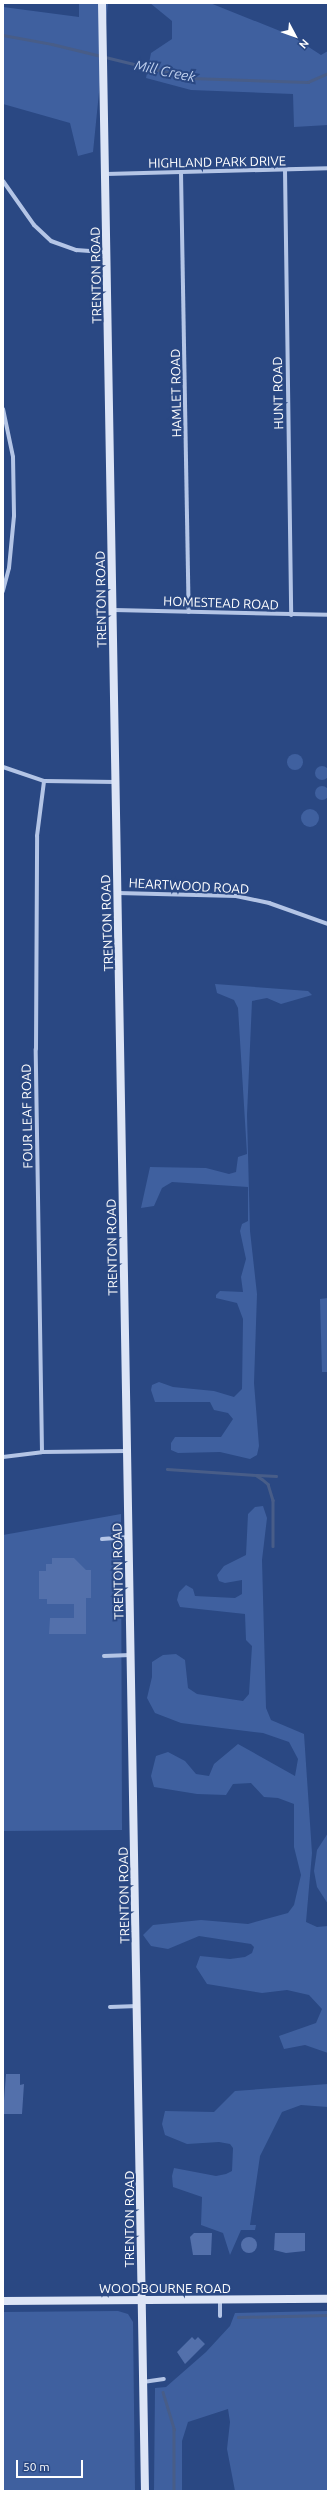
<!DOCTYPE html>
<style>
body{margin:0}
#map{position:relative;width:331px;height:2494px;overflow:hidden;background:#2a4883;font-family:Ubuntu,sans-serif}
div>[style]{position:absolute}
.green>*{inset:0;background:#3f609f}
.round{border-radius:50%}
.stream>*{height:2.5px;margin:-1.25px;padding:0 1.25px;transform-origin:1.25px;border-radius:1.25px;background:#485d88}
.building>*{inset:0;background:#5370ab}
.street>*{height:4px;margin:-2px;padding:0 2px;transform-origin:2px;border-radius:2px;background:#b4c5e6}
.secondary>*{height:8px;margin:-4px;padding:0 4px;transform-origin:4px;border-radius:4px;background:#dde5f6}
span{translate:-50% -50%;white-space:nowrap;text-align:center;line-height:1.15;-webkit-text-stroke:4px #2a4883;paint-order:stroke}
.street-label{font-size:13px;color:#fff}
.water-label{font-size:14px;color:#bfd0ee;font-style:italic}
.frame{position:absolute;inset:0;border:4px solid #fff;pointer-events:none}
.north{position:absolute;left:275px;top:16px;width:40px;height:40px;-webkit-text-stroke:3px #2a4883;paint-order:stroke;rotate:131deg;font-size:11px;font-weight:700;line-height:16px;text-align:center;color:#fff}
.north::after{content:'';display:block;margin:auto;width:14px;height:18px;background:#fff;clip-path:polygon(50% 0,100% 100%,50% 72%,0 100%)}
.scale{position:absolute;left:16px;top:2460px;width:67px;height:18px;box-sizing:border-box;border:2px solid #fff;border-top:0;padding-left:5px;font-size:12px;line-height:14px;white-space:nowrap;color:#fff;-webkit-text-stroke:3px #2a4883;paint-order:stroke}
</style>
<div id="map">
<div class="green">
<div style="clip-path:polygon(79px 3px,108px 3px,93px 152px,78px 156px,70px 123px,3px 104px,3px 7px,79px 17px)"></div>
<div style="clip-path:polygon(150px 3px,210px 3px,290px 35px,321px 55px,328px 51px,328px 125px,294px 127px,293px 94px,191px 90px,146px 78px,151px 53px,172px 39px,172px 21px)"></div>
<div class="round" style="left:287px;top:754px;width:16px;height:16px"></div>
<div class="round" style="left:315px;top:766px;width:14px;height:14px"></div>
<div class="round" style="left:315px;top:786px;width:14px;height:14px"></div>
<div class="round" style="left:301px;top:809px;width:18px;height:18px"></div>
<div style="clip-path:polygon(215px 984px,308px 991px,312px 995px,281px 1004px,267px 998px,252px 1001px,247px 1115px,250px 1231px,257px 1294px,254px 1383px,259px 1446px,257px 1455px,250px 1459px,220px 1452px,178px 1453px,171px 1450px,171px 1443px,175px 1437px,221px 1437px,233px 1419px,228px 1413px,214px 1410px,210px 1402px,155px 1402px,151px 1390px,152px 1385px,159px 1382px,173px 1387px,214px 1391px,234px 1397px,242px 1389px,243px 1319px,237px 1303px,216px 1298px,216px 1295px,220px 1291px,243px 1292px,241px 1277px,246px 1259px,240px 1231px,242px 1224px,248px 1221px,248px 1187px,172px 1182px,162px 1188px,154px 1206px,141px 1208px,150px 1167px,206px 1168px,229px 1174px,236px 1172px,238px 1157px,247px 1154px,238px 1008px,234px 1000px,217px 993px)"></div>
<div style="clip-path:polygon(328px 1298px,328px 1372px,322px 1372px,320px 1299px)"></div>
<div style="clip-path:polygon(263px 1506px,267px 1518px,262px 1560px,266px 1708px,271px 1720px,304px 1734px,312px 1853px,306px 1922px,317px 1927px,328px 1926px,328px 2053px,305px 2045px,284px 2049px,279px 2036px,316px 2023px,322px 2009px,309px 1995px,287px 1990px,262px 1993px,207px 1984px,196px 1967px,200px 1956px,230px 1959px,245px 1957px,252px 1953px,254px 1947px,251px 1944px,199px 1936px,168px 1949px,151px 1946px,143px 1935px,153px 1925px,201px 1920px,248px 1924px,288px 1913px,294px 1905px,301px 1875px,294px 1847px,294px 1804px,278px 1798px,264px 1797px,251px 1783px,233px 1784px,226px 1795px,197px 1794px,154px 1787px,151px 1776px,156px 1756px,168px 1752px,185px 1761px,196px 1774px,209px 1776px,214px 1764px,238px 1744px,295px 1776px,298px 1759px,289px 1742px,263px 1733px,181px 1723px,155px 1713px,147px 1698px,152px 1677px,152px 1662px,163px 1655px,176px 1654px,185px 1660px,188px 1688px,197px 1694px,243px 1701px,249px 1694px,252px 1646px,246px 1640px,245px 1614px,180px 1607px,177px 1600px,179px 1592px,186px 1585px,193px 1589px,195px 1596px,235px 1598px,242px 1594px,242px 1580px,225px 1583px,219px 1581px,217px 1575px,224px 1566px,246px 1555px,248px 1514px,255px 1507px)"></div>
<div style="clip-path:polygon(121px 1514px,122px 1830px,3px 1831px,3px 1535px)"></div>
<div style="clip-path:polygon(328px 1833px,328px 1904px,317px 1887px,314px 1871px,317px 1850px)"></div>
<div style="clip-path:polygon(328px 2084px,328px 2107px,301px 2105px,282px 2112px,260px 2156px,250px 2225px,256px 2225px,255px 2230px,241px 2230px,230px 2255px,223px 2233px,201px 2225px,202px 2197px,173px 2187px,172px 2176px,174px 2168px,216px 2176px,226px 2174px,232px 2171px,233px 2148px,230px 2144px,219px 2142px,187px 2144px,165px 2135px,162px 2124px,165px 2111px,214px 2112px,235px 2091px)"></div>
<div style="clip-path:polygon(118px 2311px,128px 2314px,133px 2322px,135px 2491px,3px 2491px,3px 2312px)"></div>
<div style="clip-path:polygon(328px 2311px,328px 2491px,235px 2491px,227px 2449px,230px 2422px,228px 2409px,188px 2422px,182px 2441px,182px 2491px,154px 2491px,155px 2388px,166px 2387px,206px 2352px,230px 2326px,235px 2313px)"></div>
</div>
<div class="stream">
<div style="left:3px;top:35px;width:50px;rotate:10.4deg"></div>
<div style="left:52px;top:44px;width:143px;rotate:13.7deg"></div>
<div style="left:191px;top:78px;width:117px;rotate:2deg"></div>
<div style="left:308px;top:82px;width:22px;rotate:-24deg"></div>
<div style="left:167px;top:1469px;width:89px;rotate:3.9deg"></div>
<div style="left:256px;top:1475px;width:7px;rotate:34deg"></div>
<div style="left:262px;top:1479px;width:8px;rotate:40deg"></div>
<div style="left:268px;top:1484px;width:17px;rotate:73deg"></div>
<div style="left:273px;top:1500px;width:46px;rotate:90deg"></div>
<div style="left:257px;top:1475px;width:19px;rotate:3deg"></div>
<div style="left:238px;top:2317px;width:90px;rotate:-1.3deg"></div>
<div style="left:163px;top:2392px;width:39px;rotate:73deg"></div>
<div style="left:174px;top:2429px;width:62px;rotate:90deg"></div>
</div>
<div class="building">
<div style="clip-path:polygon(52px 1558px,74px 1558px,86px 1570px,91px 1570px,91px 1598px,86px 1598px,86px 1634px,49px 1634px,50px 1618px,74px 1618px,74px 1604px,47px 1604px,47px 1599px,39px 1599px,39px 1571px,46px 1571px,46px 1564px,52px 1564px)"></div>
<div style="clip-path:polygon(6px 2074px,20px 2074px,20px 2085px,24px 2084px,22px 2114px,3px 2114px)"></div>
<div style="clip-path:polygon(194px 2233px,212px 2233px,211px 2255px,193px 2255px,190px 2237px)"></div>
<div style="clip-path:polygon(275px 2233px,305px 2233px,305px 2251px,286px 2253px,274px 2250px)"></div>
<div class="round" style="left:241px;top:2237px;width:16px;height:16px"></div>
<div style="clip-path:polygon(192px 2337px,195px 2340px,198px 2337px,205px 2344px,185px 2364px,177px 2352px)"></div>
</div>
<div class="street">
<div style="left:285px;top:170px;width:445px;rotate:89.2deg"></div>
<div style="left:181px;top:173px;width:439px;rotate:89deg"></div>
<div style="left:106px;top:174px;width:222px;rotate:-1.5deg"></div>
<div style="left:3px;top:181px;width:54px;rotate:54.8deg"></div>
<div style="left:34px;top:225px;width:23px;rotate:43deg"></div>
<div style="left:51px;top:241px;width:27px;rotate:20deg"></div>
<div style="left:76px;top:250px;width:31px;rotate:4deg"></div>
<div style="left:3px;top:409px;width:49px;rotate:78.2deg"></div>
<div style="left:13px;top:457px;width:59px;rotate:89deg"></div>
<div style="left:14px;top:516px;width:52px;rotate:95.5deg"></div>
<div style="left:9px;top:568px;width:24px;rotate:105deg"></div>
<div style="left:114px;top:610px;width:214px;rotate:1.3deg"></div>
<div style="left:3px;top:767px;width:43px;rotate:18.9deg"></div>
<div style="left:44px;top:781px;width:72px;rotate:0.8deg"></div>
<div style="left:118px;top:893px;width:118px;rotate:1.5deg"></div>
<div style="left:236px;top:896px;width:34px;rotate:12deg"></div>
<div style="left:269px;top:903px;width:63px;rotate:19.6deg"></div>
<div style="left:42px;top:1452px;width:403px;rotate:-90.9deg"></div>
<div style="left:36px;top:1049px;width:213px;rotate:-89.7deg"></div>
<div style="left:37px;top:836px;width:55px;rotate:-82.7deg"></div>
<div style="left:3px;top:1457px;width:39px;rotate:-7deg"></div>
<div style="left:42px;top:1452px;width:86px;rotate:-0.7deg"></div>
<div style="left:102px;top:1539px;width:27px;rotate:-4deg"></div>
<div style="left:104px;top:1656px;width:27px;rotate:-2deg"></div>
<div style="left:110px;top:2007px;width:28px;rotate:-2deg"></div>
<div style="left:220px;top:2316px;width:16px;rotate:-90deg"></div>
<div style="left:143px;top:2382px;width:21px;rotate:-8deg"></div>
</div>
<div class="secondary">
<div style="left:102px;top:3px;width:2488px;rotate:89.01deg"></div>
<div style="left:3px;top:2301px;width:325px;rotate:-0.4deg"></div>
</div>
<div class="street-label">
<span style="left:217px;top:162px;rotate:-1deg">HIGHLAND PARK DRIVE</span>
<span style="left:96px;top:275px;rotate:-91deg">TRENTON ROAD</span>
<span style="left:176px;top:393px;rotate:-91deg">HAMLET ROAD</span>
<span style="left:278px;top:393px;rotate:-91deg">HUNT ROAD</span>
<span style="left:101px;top:599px;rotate:-91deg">TRENTON ROAD</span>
<span style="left:221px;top:603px;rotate:2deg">HOMESTEAD ROAD</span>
<span style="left:189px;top:886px;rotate:3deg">HEARTWOOD ROAD</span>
<span style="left:107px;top:923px;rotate:-92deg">TRENTON ROAD</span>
<span style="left:27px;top:1116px;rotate:-91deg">FOUR LEAF ROAD</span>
<span style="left:112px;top:1247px;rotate:-91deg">TRENTON ROAD</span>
<span style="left:118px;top:1571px;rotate:-91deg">TRENTON ROAD</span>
<span style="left:124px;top:1895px;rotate:-91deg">TRENTON ROAD</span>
<span style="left:129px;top:2219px;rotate:-90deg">TRENTON ROAD</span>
<span style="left:165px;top:2288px">WOODBOURNE ROAD</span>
</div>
<div class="water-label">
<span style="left:165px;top:71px;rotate:12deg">Mill Creek</span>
</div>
<div class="frame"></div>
<div class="north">N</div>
<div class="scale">50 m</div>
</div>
